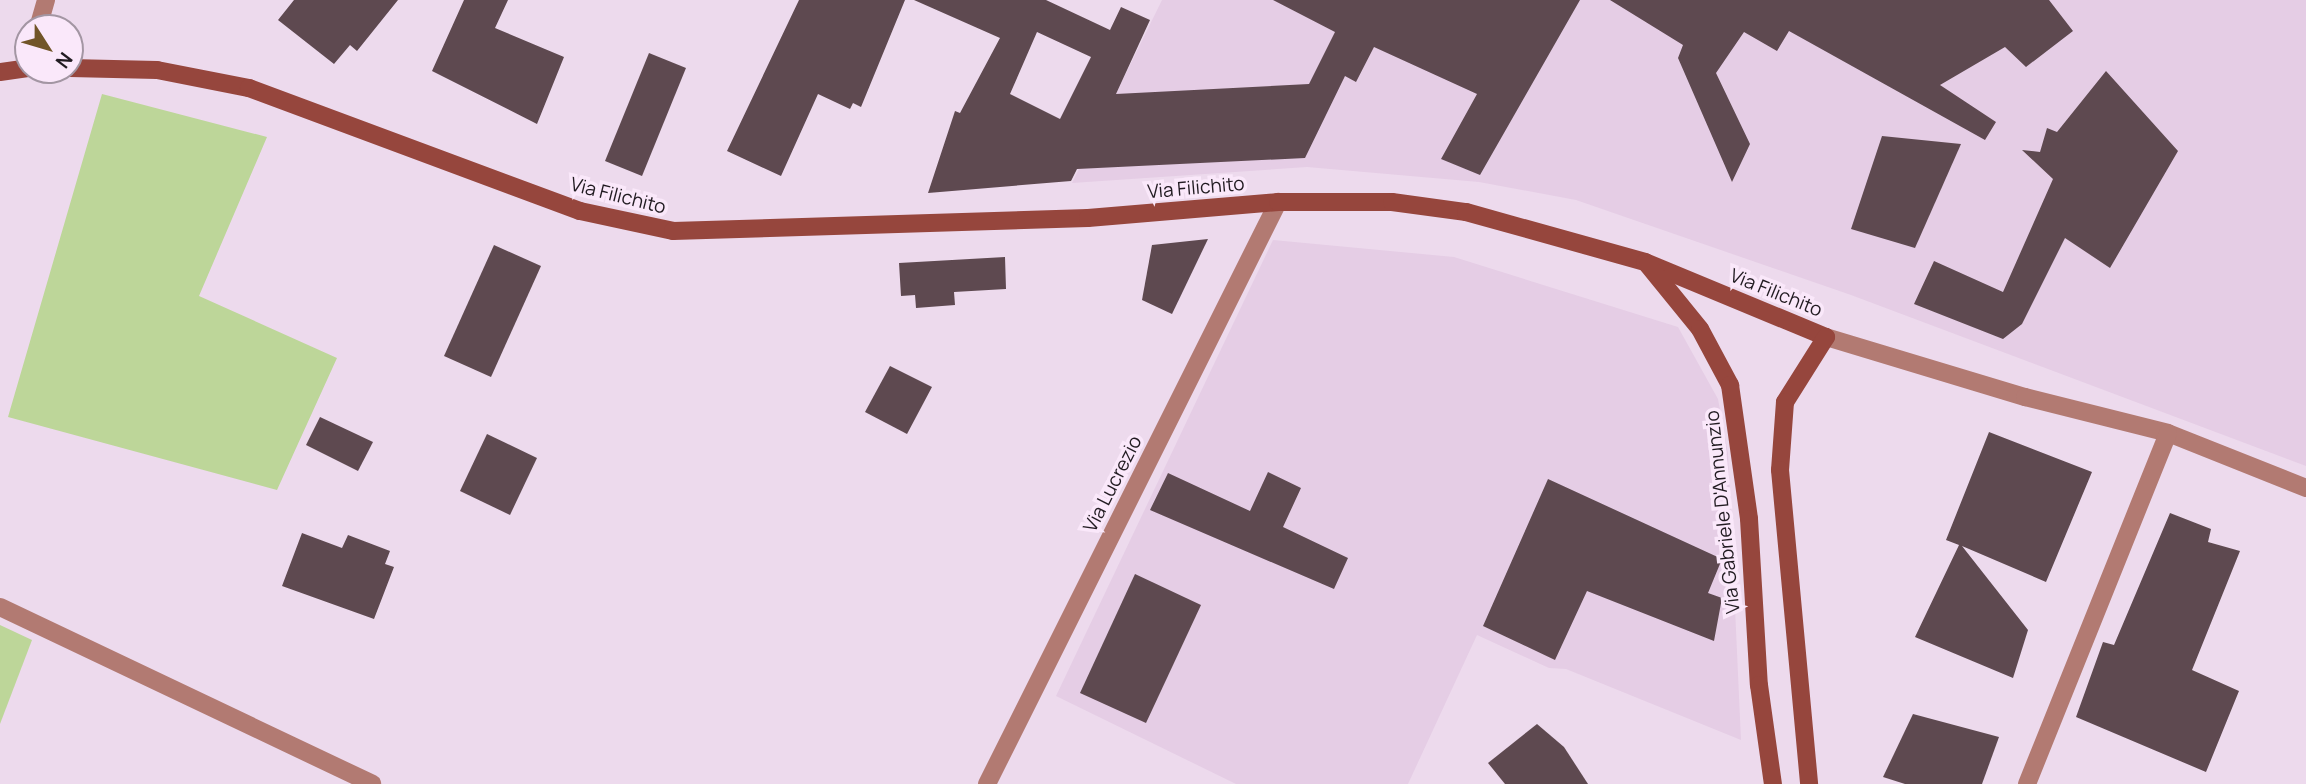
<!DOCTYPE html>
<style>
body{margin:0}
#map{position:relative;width:2306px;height:784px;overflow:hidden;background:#eddaed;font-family:Manrope,sans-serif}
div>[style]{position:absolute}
.built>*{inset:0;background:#e5cde5}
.green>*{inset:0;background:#bdd699}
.building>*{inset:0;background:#5e4950}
.street>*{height:18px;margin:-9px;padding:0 9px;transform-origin:9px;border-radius:9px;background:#b27a72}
.secondary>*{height:18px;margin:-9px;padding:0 9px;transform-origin:9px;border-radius:9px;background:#96463d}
span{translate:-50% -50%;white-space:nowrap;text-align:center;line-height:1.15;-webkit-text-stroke:7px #fae8fa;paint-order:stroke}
.street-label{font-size:19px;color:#211b21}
.north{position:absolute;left:14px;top:14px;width:70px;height:70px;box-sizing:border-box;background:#fae8fa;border:2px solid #a396a3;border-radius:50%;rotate:127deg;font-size:19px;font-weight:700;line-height:28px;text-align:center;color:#211b21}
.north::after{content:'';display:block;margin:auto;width:24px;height:32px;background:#715528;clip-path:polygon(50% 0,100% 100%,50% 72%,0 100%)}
</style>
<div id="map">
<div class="built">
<div style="clip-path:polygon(1162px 0,2306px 0,2306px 466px,1851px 295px,1576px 200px,1479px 182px,1307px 167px,1072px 183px)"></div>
<div style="clip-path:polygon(1273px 240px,1454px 257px,1678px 327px,1718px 399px,1728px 453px,1741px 740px,1566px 669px,1549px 668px,1477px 635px,1408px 784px,1236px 784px,1056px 696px)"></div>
</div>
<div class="green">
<div style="clip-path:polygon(102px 94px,267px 137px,199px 296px,337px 358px,277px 490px,8px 417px)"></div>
<div style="clip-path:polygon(0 625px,32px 640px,0 724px)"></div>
</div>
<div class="building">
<div style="clip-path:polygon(294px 0,398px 0,357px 51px,350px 45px,334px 64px,278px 20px)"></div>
<div style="clip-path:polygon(464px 0,508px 0,495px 28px,564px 57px,537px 124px,432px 71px)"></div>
<div style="clip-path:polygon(799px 0,905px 0,861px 107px,853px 103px,850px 109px,818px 94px,781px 176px,727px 151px)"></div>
<div style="clip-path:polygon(evenodd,914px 0,1046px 0,1110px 30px,1121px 7px,1150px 20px,1116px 94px,1309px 84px,1335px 32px,1273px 0,1580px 0,1480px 175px,1441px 159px,1477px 94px,1374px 47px,1356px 82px,1345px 76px,1305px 158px,1077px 169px,1071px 181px,928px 193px,955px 111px,960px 113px,1000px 38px,914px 0,1037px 32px,1091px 57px,1060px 119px,1010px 94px,1037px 32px)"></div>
<div style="clip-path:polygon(1610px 0,2049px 0,2073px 31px,2026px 67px,2005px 47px,1940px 85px,1996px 122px,1985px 140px,1789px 31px,1777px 51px,1744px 32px,1716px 73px,1750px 144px,1732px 182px,1678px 58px,1683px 45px)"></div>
<div style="clip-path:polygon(649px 53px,686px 68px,642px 176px,605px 161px)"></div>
<div style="clip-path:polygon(2106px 71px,2178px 151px,2110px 268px,2065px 238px,2022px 324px,2003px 339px,1914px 304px,1934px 261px,2003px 292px,2053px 179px,2022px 150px,2040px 152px,2047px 128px,2057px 132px)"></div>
<div style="clip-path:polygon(1882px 136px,1961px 144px,1915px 248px,1851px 229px)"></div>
<div style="clip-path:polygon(1208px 239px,1172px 314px,1142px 300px,1152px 245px)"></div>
<div style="clip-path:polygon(494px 245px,541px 266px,491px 377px,444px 356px)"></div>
<div style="clip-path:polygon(1005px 257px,1006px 289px,954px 292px,955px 305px,916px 308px,915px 295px,901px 296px,899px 263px)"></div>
<div style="clip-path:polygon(890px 366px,932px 387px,907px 434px,865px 412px)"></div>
<div style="clip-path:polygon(320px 417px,373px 442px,358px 471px,306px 445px)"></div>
<div style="clip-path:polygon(1989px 432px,2092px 472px,2046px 582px,1962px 546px,2028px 630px,2013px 678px,1915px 637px,1959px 545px,1946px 540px)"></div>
<div style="clip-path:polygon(487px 434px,537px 458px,510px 515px,460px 491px)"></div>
<div style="clip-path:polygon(1268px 472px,1301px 488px,1283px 527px,1348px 558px,1334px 589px,1150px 510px,1168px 473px,1250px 511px)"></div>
<div style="clip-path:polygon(1548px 479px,1722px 559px,1708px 593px,1722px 598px,1714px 641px,1587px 591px,1555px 660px,1483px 626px)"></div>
<div style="clip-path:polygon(2170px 513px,2211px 529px,2208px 542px,2240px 551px,2192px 670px,2239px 691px,2206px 772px,2076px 717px,2103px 642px,2114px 645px)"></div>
<div style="clip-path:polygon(302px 533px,342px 548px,348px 535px,390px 551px,385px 564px,394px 567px,374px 619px,282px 586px)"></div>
<div style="clip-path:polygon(1135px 574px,1201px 605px,1146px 723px,1080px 693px)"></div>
<div style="clip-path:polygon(1913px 714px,1999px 737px,1982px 784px,1905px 784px,1883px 777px)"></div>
<div style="clip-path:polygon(1537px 724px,1564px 747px,1588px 784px,1505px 784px,1488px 763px)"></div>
</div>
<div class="street">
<div style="left:38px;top:28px;width:29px;rotate:-74deg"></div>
<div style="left:1826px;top:337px;width:208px;rotate:16.8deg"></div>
<div style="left:2025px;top:397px;width:147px;rotate:14.1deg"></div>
<div style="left:2168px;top:433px;width:149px;rotate:21.7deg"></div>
<div style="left:0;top:607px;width:412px;rotate:25.4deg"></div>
<div style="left:987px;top:784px;width:651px;rotate:-63.43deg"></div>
<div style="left:2027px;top:784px;width:378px;rotate:-68.1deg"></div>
</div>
<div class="secondary">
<div style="left:70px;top:68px;width:87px;rotate:1.3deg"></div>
<div style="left:157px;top:70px;width:94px;rotate:11.1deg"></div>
<div style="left:249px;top:88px;width:353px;rotate:20.4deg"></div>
<div style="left:580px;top:211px;width:95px;rotate:12.1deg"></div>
<div style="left:673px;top:231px;width:415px;rotate:-1.8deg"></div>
<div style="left:1088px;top:218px;width:191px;rotate:-4.8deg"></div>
<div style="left:1278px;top:202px;width:114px"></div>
<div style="left:1392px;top:202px;width:75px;rotate:7.7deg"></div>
<div style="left:1466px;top:212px;width:186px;rotate:15.6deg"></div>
<div style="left:1645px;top:262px;width:196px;rotate:22.5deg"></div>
<div style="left:1826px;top:337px;width:77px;rotate:122.2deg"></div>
<div style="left:1785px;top:402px;width:68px;rotate:94.2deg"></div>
<div style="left:1780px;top:470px;width:315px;rotate:84.7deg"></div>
<div style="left:0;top:72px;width:28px;rotate:-8deg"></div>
<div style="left:1648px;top:265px;width:82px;rotate:50.9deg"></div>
<div style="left:1700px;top:329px;width:64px;rotate:61.8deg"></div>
<div style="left:1730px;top:385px;width:135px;rotate:81.9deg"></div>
<div style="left:1749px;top:519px;width:166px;rotate:86.6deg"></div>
<div style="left:1759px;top:685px;width:100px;rotate:82deg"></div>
</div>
<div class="street-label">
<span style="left:1196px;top:188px;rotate:-5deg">Via Filichito</span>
<span style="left:618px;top:196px;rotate:14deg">Via Filichito</span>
<span style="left:1776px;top:293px;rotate:22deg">Via Filichito</span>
<span style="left:1113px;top:484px;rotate:-63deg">Via Lucrezio</span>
<span style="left:1723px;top:512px;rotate:-96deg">Via Gabriele D'Annunzio</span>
</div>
<div class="north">N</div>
</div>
